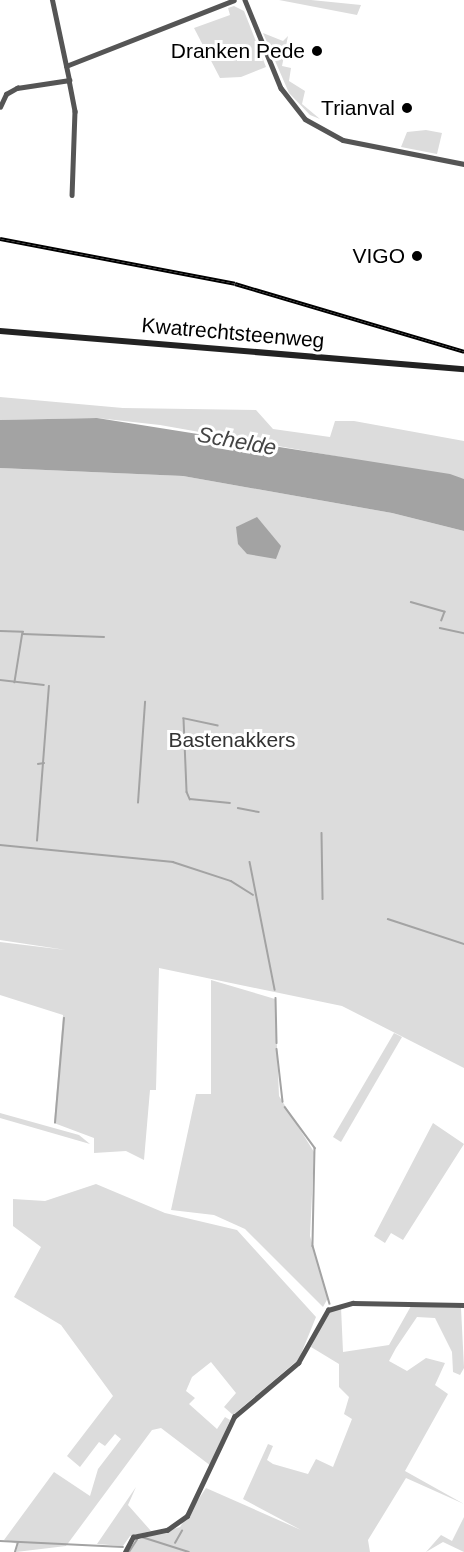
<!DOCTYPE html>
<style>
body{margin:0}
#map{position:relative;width:464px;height:1552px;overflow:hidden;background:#fff;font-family:Helvetica,sans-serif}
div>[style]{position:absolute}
.green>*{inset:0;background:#dcdcdc}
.water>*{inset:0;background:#a3a3a3}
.stream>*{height:1.5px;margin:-0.75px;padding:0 0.75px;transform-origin:0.75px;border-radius:0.75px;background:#a3a3a3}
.street>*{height:4.5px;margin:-2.25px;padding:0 2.25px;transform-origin:2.25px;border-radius:2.25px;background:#555}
.secondary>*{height:6px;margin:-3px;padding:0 3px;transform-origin:3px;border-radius:3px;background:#222}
.rail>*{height:4px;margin-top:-2px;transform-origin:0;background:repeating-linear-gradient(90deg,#fff 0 4.5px,#000 0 9px);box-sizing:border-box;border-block:2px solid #000}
.dots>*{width:16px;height:16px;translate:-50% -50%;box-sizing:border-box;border:3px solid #fff;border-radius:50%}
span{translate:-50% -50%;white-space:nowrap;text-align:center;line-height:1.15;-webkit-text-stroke:6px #fff;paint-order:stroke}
.poi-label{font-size:21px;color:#000}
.right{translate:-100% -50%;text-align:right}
.street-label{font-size:21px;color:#000}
.park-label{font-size:21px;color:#333}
.water-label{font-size:22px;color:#444;font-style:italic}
</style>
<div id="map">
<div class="green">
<div style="clip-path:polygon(279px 0,311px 0,361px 5px,357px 15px)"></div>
<div style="clip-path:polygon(234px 6px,244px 11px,266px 67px,241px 77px,220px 78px,194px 28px,230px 15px,228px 8px)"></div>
<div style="clip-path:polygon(263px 33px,283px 41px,288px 36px,282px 66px,291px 68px,289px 81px,305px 91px,302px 104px,320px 119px,310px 115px,289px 93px)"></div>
<div style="clip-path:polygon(426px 130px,442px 133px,437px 154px,401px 147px,407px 132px)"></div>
<div style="clip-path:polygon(0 397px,123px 408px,256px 410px,273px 429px,330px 437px,335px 421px,354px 421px,464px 441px,464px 479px,160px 425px,97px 418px,0 420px)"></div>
<div style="clip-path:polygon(0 468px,183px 476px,392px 513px,464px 531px,464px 1068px,342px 1006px,159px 968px,156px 1090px,150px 1090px,144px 1160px,126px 1151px,94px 1153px,94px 1138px,54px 1123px,63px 1015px,0 995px,0 942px,66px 950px,0 940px)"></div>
<div style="clip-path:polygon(211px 980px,275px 999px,279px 1096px,314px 1152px,310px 1236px,328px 1298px,323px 1307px,245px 1229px,214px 1215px,171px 1210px,196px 1094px,211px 1094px)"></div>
<div style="clip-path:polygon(394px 1033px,402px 1037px,341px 1142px,333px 1137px)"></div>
<div style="clip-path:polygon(0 1113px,79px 1135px,90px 1144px,0 1118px)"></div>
<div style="clip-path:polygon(433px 1123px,464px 1144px,403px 1240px,391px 1233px,385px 1243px,374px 1236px)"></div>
<div style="clip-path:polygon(96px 1184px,165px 1213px,237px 1230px,316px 1317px,299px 1359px,233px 1415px,224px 1407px,236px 1393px,211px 1362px,192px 1377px,186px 1391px,195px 1398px,189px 1404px,217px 1429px,225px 1417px,230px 1420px,211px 1466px,161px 1428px,152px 1430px,66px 1546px,16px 1552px,18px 1544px,4px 1540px,54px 1472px,90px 1496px,98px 1469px,121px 1439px,115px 1434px,105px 1446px,99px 1442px,80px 1467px,67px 1456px,113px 1396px,61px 1325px,14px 1297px,41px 1247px,13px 1226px,13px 1199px,45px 1201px)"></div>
<div style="clip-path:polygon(411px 1306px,461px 1308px,464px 1368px,460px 1375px,453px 1372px,452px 1352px,435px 1318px,417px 1317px,396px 1348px,389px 1361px,407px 1371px,426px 1358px,445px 1363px,435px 1385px,448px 1394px,405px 1471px,464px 1504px,406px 1478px,368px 1540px,370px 1552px,129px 1552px,137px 1540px,180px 1527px,206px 1488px,301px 1530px,243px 1499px,268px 1444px,273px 1446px,267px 1460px,273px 1464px,308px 1474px,316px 1459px,333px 1467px,352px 1419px,344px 1414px,349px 1397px,339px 1387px,339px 1364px,311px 1347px,316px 1332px,332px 1309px,341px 1307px,343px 1352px,389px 1345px)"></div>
<div style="clip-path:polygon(136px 1487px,128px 1505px,151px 1531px,130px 1536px,123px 1546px,97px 1544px)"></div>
<div style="clip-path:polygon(464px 1517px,464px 1552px,443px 1542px,426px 1552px,441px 1535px,452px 1541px)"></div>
</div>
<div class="water">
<div style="clip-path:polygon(97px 418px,450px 474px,464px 479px,464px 531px,392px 513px,183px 476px,0 468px,0 420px)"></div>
<div style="clip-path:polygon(257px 517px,281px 546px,276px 559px,247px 554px,238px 544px,236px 527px)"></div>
</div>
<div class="stream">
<div style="left:411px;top:602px;width:35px;rotate:16deg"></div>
<div style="left:445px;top:612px;width:9px;rotate:111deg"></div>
<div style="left:440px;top:628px;width:25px;rotate:12deg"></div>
<div style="left:0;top:631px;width:23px;rotate:2deg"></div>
<div style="left:23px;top:632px;width:51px;rotate:99.1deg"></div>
<div style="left:23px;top:634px;width:81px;rotate:2.1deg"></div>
<div style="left:0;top:680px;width:44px;rotate:6.5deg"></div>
<div style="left:218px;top:726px;width:35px;rotate:-168deg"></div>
<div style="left:184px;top:719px;width:73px;rotate:87.6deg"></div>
<div style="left:187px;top:792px;width:8px;rotate:67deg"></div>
<div style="left:190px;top:799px;width:40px;rotate:5.7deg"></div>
<div style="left:38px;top:764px;width:6px;rotate:-9deg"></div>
<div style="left:138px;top:803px;width:101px;rotate:-86deg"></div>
<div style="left:238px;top:808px;width:21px;rotate:11deg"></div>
<div style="left:322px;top:833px;width:66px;rotate:89.1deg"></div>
<div style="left:37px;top:841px;width:155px;rotate:-85.6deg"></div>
<div style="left:0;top:845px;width:174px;rotate:5.6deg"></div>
<div style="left:173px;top:862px;width:61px;rotate:18.1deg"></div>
<div style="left:231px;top:881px;width:26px;rotate:32deg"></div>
<div style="left:250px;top:862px;width:130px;rotate:78.9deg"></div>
<div style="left:388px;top:919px;width:80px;rotate:18.2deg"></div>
<div style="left:276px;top:998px;width:45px;rotate:88.7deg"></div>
<div style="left:277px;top:1049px;width:53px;rotate:83.5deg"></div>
<div style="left:285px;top:1107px;width:51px;rotate:53.8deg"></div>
<div style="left:315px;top:1148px;width:98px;rotate:91.2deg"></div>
<div style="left:313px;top:1246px;width:60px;rotate:73.7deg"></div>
<div style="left:55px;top:1123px;width:105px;rotate:-85.1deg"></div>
<div style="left:142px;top:1537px;width:49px;rotate:17.7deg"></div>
<div style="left:0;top:1541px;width:123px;rotate:2.8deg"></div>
<div style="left:175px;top:1543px;width:14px;rotate:-60deg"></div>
<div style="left:15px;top:1552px;width:10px;rotate:-73deg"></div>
<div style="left:129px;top:1552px;width:17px;rotate:-57deg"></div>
</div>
<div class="street">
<div style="left:245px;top:0;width:95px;rotate:67.8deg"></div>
<div style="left:281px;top:88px;width:39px;rotate:52deg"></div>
<div style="left:305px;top:119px;width:43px;rotate:28.9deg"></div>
<div style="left:343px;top:140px;width:123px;rotate:11.2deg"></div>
<div style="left:66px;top:66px;width:180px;rotate:-21.4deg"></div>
<div style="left:69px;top:80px;width:32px;rotate:79deg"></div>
<div style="left:75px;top:111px;width:84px;rotate:92deg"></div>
<div style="left:0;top:107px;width:14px;rotate:-65deg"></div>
<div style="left:6px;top:94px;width:13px;rotate:-29deg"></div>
<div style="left:17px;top:88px;width:53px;rotate:-8.7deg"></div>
<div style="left:69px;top:80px;width:82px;rotate:-102deg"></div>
<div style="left:125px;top:1552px;width:17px;rotate:-62deg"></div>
<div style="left:133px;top:1537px;width:35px;rotate:-12deg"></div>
<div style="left:167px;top:1530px;width:24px;rotate:-35deg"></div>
<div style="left:187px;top:1516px;width:110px;rotate:-64.6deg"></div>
<div style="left:234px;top:1417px;width:84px;rotate:-40.2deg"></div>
<div style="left:298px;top:1363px;width:61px;rotate:-60.5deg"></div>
<div style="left:328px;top:1310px;width:26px;rotate:-16deg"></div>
<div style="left:353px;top:1303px;width:111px;rotate:1deg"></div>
</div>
<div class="secondary">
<div style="left:0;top:331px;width:466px;rotate:4.7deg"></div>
</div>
<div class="rail">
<div style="left:0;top:239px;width:239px;rotate:10.8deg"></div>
<div style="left:235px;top:284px;width:239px;rotate:16.5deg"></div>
</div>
<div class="dots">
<div style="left:317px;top:51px;background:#000"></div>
<div style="left:407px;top:108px;background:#000"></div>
<div style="left:417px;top:256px;background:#000"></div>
</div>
<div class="poi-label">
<span class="right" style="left:305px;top:51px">Dranken Pede</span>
<span class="right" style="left:395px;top:108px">Trianval</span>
<span class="right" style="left:405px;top:256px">VIGO</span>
</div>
<div class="street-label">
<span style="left:233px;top:333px;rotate:5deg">Kwatrechtsteenweg</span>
</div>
<div class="park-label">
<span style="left:232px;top:740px">Bastenakkers</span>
</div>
<div class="water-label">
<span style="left:237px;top:441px;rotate:10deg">Schelde</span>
</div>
</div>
